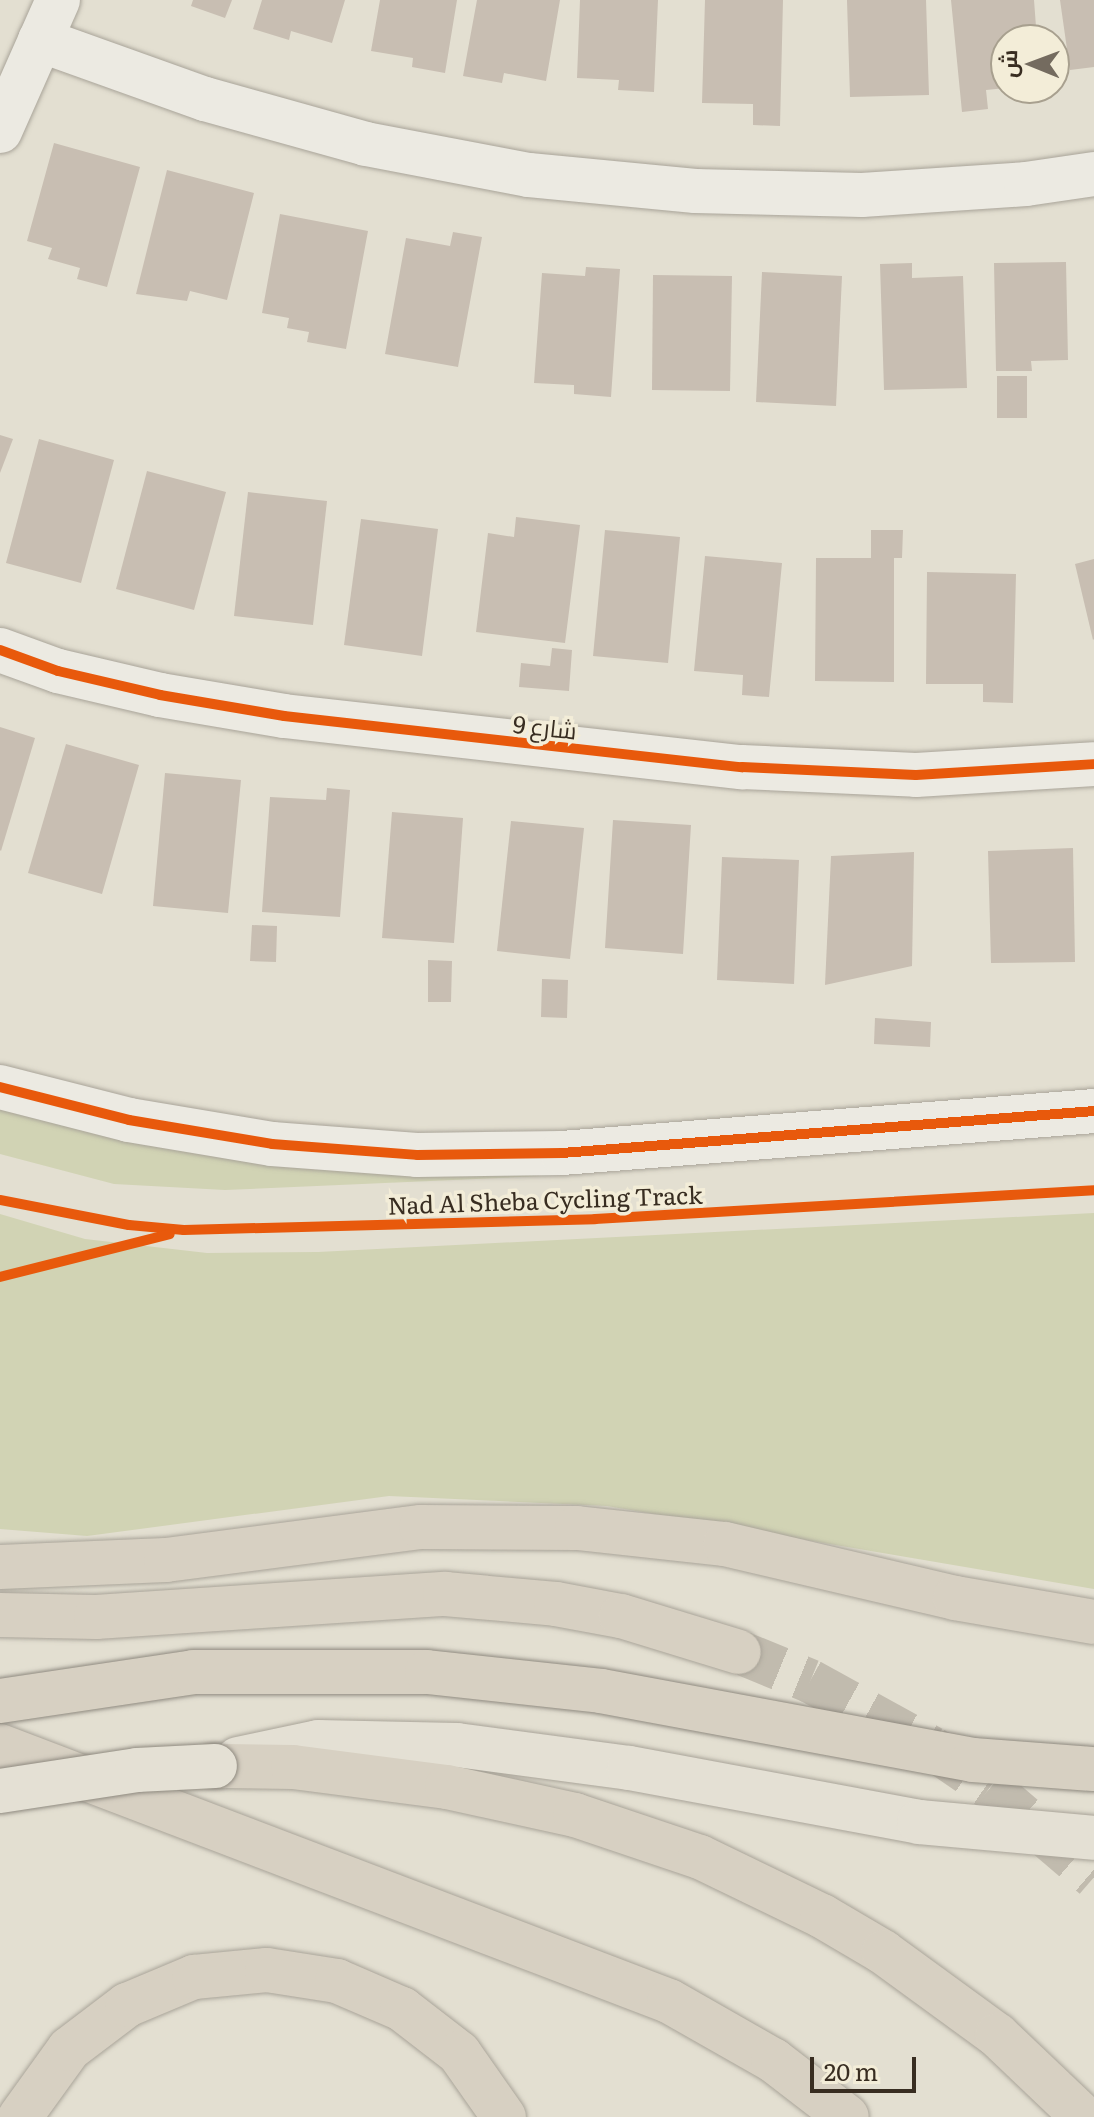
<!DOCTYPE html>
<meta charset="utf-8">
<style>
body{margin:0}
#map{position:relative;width:1094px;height:2117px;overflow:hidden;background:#e3dfd1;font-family:Literata,Cairo,serif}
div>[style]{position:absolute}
.green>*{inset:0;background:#d1d3b4}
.building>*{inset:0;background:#c8beb2}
.highway-tunnel>*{height:44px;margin-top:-22px;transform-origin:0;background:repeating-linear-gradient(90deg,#c1bbae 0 44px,transparent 0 66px)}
.roads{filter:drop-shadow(0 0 2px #a9a499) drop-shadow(0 0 2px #a9a499)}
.minor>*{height:44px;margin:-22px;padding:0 22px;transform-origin:22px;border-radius:22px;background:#eceae2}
.major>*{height:44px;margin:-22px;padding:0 22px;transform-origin:22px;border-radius:22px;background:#e4e0d4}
.highway>*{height:44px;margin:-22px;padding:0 22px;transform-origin:22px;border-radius:22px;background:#d7d0c2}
.bridges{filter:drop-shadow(0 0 2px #8f8a80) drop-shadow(0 0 2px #8f8a80)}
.major-bridge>*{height:44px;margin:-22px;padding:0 22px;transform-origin:22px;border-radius:22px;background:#e4e0d4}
.highway-bridge>*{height:44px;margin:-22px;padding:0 22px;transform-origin:22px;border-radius:22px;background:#d7d0c2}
.cycleway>*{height:10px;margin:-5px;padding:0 5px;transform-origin:5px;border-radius:5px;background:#e8590c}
span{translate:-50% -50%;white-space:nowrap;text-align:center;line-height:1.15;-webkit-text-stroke:7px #f3edd8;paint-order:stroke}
.street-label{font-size:24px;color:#382d21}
.north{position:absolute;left:990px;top:24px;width:80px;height:80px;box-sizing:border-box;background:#f3edd8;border:2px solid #a8a08f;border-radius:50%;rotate:271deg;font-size:22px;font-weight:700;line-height:32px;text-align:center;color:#382d21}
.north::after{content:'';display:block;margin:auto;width:28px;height:36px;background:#746b5f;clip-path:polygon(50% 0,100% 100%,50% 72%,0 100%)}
.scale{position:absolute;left:810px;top:2057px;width:106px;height:36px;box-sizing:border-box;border:4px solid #382d21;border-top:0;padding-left:10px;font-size:24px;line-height:28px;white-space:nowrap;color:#382d21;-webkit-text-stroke:6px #f3edd8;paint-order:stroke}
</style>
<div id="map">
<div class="green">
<div style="clip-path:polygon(0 1108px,496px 1171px,542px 1176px,225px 1190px,114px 1184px,0 1154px)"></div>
<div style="clip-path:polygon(1094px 1213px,1094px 1589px,607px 1506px,389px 1496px,87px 1536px,0 1529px,0 1214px,85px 1239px,207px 1253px,318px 1252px)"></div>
</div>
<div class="building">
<div style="clip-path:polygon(193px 0,232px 0,225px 18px,191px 6px)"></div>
<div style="clip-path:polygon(262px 0,345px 0,332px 43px,291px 31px,289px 40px,253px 29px)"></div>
<div style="clip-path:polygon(380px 0,457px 0,445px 73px,412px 67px,413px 58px,371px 51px)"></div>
<div style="clip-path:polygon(477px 0,560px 0,546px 81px,504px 73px,502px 83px,463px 76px)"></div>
<div style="clip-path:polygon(580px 0,658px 0,654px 92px,618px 90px,619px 80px,577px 78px)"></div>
<div style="clip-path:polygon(705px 0,783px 0,780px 126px,753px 125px,753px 104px,702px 103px)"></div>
<div style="clip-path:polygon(847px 0,926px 0,929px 95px,850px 97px)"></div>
<div style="clip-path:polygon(951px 0,1034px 0,1037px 40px,1006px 40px,1006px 88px,986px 90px,988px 109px,962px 112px)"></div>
<div style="clip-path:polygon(1060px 0,1094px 0,1094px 67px,1070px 70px)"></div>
<div style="clip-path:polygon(54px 143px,140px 167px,107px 287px,77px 279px,80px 268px,48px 259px,52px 248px,27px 241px)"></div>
<div style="clip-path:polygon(167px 170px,254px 193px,227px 300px,190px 291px,187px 301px,136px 294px)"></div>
<div style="clip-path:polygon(280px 214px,368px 231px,346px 349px,307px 342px,309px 332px,287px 328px,289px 318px,262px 313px)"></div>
<div style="clip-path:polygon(453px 232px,482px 237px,458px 367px,385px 354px,406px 238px,450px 246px)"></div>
<div style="clip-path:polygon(1066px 262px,1068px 360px,1031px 361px,1032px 371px,996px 371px,994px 263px)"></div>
<div style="clip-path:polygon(912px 263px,912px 278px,963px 276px,967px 388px,884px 390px,880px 264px)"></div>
<div style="clip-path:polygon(586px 267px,620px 269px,611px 397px,574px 394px,574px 385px,534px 383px,542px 273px,585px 276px)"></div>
<div style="clip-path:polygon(762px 272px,842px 276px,836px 406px,756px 402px)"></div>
<div style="clip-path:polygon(653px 275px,732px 276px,730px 391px,652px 390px)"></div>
<div style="clip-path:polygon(997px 376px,1027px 376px,1027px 418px,997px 418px)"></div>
<div style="clip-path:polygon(0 435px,13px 439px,0 473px)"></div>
<div style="clip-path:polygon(39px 439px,114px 460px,81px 583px,6px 563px)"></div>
<div style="clip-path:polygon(147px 471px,226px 492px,194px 610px,116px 589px)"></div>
<div style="clip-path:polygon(248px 492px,327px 501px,313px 625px,234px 616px)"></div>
<div style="clip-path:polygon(516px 517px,580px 525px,565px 643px,476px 632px,488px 533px,514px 537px)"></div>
<div style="clip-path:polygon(361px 519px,438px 529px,422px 656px,344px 645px)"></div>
<div style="clip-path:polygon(605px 530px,680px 537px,668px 663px,593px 656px)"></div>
<div style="clip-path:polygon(871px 530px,903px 530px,902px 558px,894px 558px,894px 682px,815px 681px,816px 558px,871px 558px)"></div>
<div style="clip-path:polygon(705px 556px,782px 563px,769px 697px,742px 695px,743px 675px,694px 671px)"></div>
<div style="clip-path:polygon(1094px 559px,1094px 639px,1093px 640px,1075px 564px)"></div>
<div style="clip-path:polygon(927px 572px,1016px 574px,1013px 703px,983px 702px,983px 684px,926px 684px)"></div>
<div style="clip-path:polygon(552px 648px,572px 650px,569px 691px,519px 687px,521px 663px,550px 666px)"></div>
<div style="clip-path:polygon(0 727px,35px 738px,1px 851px,0 850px)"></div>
<div style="clip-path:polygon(66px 744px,139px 765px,102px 894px,28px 873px)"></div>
<div style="clip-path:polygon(165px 773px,241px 780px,228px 913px,153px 906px)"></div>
<div style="clip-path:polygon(327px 788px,350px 790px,340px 917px,262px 912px,270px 797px,326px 800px)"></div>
<div style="clip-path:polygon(392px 812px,463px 818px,454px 943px,382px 938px)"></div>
<div style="clip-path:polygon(613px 820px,691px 825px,683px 954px,605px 948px)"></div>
<div style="clip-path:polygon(511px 821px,584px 828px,570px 959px,497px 951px)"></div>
<div style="clip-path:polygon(1073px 848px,1075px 962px,991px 963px,988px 851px)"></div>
<div style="clip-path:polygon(914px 852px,912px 966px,825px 985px,831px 856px)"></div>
<div style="clip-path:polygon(722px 857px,799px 860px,794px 984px,717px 980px)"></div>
<div style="clip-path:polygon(252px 925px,277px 926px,276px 962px,250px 961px)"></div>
<div style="clip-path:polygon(428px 960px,452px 961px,451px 1002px,428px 1002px)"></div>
<div style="clip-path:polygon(542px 979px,568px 980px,567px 1018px,541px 1017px)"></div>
<div style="clip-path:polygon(875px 1018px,931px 1022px,930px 1047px,874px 1044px)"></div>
</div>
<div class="highway-tunnel">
<div style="left:739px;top:1652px;width:77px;rotate:22.2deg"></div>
<div style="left:810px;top:1681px;width:139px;rotate:28.8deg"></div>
<div style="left:932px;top:1748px;width:70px;rotate:34.6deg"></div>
<div style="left:990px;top:1788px;width:137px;rotate:40.6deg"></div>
</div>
<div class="roads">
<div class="minor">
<div style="left:40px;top:40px;width:175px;rotate:19.7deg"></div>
<div style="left:205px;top:99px;width:167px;rotate:15.6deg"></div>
<div style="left:366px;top:144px;width:166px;rotate:10.8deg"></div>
<div style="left:529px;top:175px;width:167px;rotate:5.5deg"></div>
<div style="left:695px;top:191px;width:167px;rotate:1.4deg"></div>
<div style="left:862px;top:195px;width:164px;rotate:-3.8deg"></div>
<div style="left:1026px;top:184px;width:69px;rotate:-8.4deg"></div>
<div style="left:0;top:131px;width:143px;rotate:-66.1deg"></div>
<div style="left:0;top:650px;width:62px;rotate:19.9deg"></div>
<div style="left:58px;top:671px;width:105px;rotate:13.2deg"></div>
<div style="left:160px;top:695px;width:126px;rotate:9.6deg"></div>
<div style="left:284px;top:716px;width:461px;rotate:6.4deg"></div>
<div style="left:742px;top:767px;width:174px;rotate:2.6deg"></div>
<div style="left:916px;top:775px;width:178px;rotate:-3.5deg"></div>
<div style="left:0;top:1087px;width:133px;rotate:14.3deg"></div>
<div style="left:129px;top:1120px;width:145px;rotate:9.5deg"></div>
<div style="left:272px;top:1144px;width:145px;rotate:4.3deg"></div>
<div style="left:417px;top:1155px;width:145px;rotate:-0.8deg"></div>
<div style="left:562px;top:1153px;width:534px;rotate:-4.51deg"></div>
</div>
<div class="major">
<div style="left:238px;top:1759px;width:82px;rotate:-12deg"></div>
<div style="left:318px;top:1742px;width:139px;rotate:1.2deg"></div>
<div style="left:457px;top:1745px;width:174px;rotate:7.6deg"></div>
<div style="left:629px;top:1768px;width:295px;rotate:10.5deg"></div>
<div style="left:919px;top:1822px;width:176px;rotate:5.2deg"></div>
</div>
<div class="highway">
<div style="left:0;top:1567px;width:166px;rotate:-2.4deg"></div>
<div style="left:166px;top:1560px;width:257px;rotate:-7.4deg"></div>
<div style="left:421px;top:1527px;width:156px;rotate:0.4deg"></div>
<div style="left:577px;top:1528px;width:149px;rotate:6.2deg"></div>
<div style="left:725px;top:1544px;width:236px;rotate:13.2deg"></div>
<div style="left:955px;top:1598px;width:141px;rotate:9.8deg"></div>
<div style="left:0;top:1615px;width:96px;rotate:1.2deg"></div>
<div style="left:96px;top:1617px;width:350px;rotate:-3.8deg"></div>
<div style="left:445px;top:1594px;width:111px;rotate:5.1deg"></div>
<div style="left:556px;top:1604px;width:66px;rotate:10.5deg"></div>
<div style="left:621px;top:1616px;width:123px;rotate:17deg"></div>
<div style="left:0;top:1746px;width:716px;rotate:20.87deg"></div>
<div style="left:669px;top:2001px;width:120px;rotate:29.6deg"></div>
<div style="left:773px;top:2060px;width:93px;rotate:37.6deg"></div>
<div style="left:215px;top:1766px;width:78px;rotate:0.7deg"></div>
<div style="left:293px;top:1767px;width:155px;rotate:7.4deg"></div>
<div style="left:447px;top:1787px;width:131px;rotate:12.3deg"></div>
<div style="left:575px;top:1815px;width:132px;rotate:18.6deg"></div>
<div style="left:700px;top:1857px;width:136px;rotate:25.8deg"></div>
<div style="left:822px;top:1916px;width:71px;rotate:30.5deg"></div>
<div style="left:883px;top:1952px;width:141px;rotate:36.1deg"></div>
<div style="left:997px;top:2035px;width:119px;rotate:43.6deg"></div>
<div style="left:20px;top:2117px;width:84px;rotate:-54.2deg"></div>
<div style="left:69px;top:2049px;width:73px;rotate:-37.2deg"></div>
<div style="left:127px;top:2005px;width:73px;rotate:-22.7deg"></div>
<div style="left:194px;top:1977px;width:73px;rotate:-5.5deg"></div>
<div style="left:267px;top:1970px;width:71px;rotate:8.9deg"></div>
<div style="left:337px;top:1981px;width:71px;rotate:23.3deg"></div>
<div style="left:402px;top:2009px;width:72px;rotate:37.7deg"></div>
<div style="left:459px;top:2053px;width:78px;rotate:54.9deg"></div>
</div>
</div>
<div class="bridges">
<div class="major-bridge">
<div style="left:0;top:1791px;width:139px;rotate:-8.7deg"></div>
<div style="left:137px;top:1770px;width:78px;rotate:-2.9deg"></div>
</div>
<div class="highway-bridge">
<div style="left:0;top:1701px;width:195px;rotate:-8.5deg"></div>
<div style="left:193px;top:1672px;width:234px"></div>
<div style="left:427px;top:1672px;width:175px;rotate:6.2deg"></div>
<div style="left:601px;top:1691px;width:378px;rotate:10.5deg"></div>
<div style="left:973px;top:1760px;width:121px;rotate:4.3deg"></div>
</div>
</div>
<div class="cycleway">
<div style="left:0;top:650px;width:62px;rotate:19.9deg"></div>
<div style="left:58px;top:671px;width:105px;rotate:13.2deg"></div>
<div style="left:160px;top:695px;width:126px;rotate:9.6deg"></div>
<div style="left:284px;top:716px;width:461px;rotate:6.4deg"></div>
<div style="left:742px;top:767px;width:174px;rotate:2.6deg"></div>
<div style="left:916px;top:775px;width:178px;rotate:-3.5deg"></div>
<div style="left:0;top:1087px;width:133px;rotate:14.3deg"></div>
<div style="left:129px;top:1120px;width:145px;rotate:9.5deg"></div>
<div style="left:272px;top:1144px;width:145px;rotate:4.3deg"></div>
<div style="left:417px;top:1155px;width:145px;rotate:-0.8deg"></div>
<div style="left:562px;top:1153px;width:534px;rotate:-4.51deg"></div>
<div style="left:0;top:1200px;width:131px;rotate:11deg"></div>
<div style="left:129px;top:1225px;width:55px;rotate:5.2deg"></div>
<div style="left:184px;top:1230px;width:411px;rotate:-1.5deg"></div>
<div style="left:595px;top:1219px;width:500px;rotate:-3.3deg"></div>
<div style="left:0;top:1277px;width:175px;rotate:-14.2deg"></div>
</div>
<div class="street-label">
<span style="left:545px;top:726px;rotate:6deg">شارع 9</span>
<span style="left:545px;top:1199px;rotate:-2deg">Nad Al Sheba Cycling Track</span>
</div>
<div class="north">ش</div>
<div class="scale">20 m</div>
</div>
